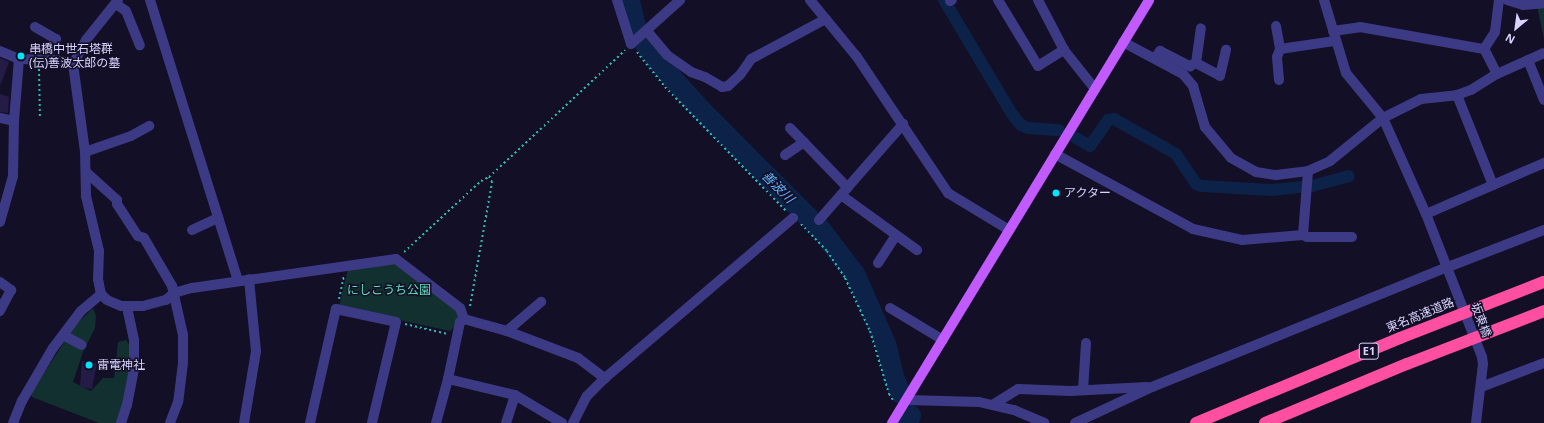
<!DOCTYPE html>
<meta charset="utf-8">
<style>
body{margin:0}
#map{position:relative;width:1544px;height:423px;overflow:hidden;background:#130f26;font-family:"Noto Sans","Noto Sans JP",sans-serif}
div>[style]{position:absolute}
.green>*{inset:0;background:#12302f}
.canal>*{height:12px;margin:-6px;padding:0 6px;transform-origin:6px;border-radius:6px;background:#0c2248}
.river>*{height:21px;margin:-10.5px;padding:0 10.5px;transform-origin:10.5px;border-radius:10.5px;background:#0c2248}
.building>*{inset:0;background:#241b47}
.path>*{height:2px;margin-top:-1px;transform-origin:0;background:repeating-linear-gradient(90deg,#2fb8b0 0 2px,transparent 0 5px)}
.minor>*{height:10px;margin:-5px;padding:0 5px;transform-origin:5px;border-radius:5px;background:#3d3a85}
.major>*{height:10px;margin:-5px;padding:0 5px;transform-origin:5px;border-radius:5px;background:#c25bff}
.highway>*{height:12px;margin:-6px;padding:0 6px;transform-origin:6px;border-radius:6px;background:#ff4fa3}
.dots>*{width:11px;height:11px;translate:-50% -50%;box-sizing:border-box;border:2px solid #130f26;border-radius:50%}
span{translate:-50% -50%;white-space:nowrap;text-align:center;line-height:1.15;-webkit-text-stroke:3px #130f26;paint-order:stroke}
.shield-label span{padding:1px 3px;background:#130f26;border:1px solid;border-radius:3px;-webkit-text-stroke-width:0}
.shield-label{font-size:11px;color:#d9d4ff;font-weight:700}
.poi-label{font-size:12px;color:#d9d4ff}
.left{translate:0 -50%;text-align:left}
.park-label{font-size:12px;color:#5fe0c0}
.street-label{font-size:12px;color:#d9d4ff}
.water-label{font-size:13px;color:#62b6ff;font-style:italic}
.north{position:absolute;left:1496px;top:8px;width:40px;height:40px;-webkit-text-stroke:3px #130f26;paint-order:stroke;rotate:209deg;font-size:11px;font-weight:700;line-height:16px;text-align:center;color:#d9d4ff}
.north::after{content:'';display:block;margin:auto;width:14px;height:18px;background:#d9d4ff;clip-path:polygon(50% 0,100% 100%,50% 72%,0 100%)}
</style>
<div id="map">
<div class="green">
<div style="clip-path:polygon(1544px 5px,1544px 39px,1537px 6px)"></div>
<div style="clip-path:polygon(396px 262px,459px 313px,456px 325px,450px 331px,339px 307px,348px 269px)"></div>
<div style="clip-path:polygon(92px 309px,94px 310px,96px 316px,95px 328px,83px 352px,73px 382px,91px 391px,103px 378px,114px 378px,118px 342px,126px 340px,131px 348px,133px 365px,118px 423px,99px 423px,32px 397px,31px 394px,73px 328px)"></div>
</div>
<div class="canal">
<div style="left:944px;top:0;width:133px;rotate:59.2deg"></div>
<div style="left:1012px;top:114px;width:14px;rotate:51deg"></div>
<div style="left:1021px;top:125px;width:8px;rotate:23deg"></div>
<div style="left:1028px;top:128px;width:31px;rotate:4deg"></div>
<div style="left:1076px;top:138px;width:16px;rotate:30deg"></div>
<div style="left:1090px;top:146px;width:32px;rotate:-55deg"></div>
<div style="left:1108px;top:120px;width:6px;rotate:-9deg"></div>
<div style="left:1114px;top:119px;width:71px;rotate:29.4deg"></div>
<div style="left:1176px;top:154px;width:36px;rotate:56deg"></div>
<div style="left:1196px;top:184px;width:5px;rotate:22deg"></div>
<div style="left:1201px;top:186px;width:71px;rotate:3.2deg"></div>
<div style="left:1272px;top:190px;width:30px;rotate:-6deg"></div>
<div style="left:1312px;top:186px;width:38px;rotate:-15deg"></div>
</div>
<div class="river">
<div style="left:629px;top:0;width:31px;rotate:77deg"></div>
<div style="left:636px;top:30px;width:33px;rotate:57deg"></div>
<div style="left:654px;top:58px;width:70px;rotate:47.9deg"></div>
<div style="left:701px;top:110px;width:170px;rotate:45deg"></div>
<div style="left:821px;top:230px;width:56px;rotate:52.9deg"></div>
<div style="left:855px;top:275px;width:77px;rotate:66.4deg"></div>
<div style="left:886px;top:346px;width:32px;rotate:77deg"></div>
<div style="left:893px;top:377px;width:17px;rotate:66deg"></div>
<div style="left:906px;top:423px;width:9px;rotate:-63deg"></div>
</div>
<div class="building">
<div style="clip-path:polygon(0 58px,9px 62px,1px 84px,0 84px)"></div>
<div style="clip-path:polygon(0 94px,9px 97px,8px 113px,0 112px)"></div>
<div style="clip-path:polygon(82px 361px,97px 363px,92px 389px,80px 387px)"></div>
</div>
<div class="path">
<div style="left:637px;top:52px;width:45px;rotate:51.3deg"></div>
<div style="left:665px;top:87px;width:173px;rotate:45.7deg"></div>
<div style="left:39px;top:69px;width:50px;rotate:88.9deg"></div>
<div style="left:801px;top:224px;width:37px;rotate:46deg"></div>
<div style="left:827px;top:251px;width:32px;rotate:56deg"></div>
<div style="left:845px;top:278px;width:59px;rotate:64.7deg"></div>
<div style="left:870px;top:331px;width:66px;rotate:73.2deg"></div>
<div style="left:889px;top:394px;width:7px;rotate:56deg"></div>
<div style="left:404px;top:252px;width:105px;rotate:-42.7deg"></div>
<div style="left:481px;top:181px;width:9px;rotate:-27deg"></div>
<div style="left:489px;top:177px;width:186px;rotate:-43deg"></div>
<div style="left:339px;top:299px;width:24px;rotate:-78deg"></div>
<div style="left:470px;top:306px;width:126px;rotate:-79.9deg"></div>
<div style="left:492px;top:182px;width:6px;rotate:-121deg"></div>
<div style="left:405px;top:324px;width:44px;rotate:13.1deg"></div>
</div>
<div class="minor">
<div style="left:118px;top:0;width:51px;rotate:128.7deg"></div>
<div style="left:86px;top:40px;width:27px;rotate:118deg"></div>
<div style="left:73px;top:64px;width:89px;rotate:82.2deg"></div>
<div style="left:85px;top:152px;width:44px;rotate:88.7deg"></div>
<div style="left:86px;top:196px;width:57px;rotate:76.7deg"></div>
<div style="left:99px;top:251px;width:28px;rotate:92deg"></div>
<div style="left:98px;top:279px;width:15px;rotate:79deg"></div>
<div style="left:101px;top:294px;width:8px;rotate:45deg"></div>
<div style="left:107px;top:300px;width:15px;rotate:23deg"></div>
<div style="left:121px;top:306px;width:22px"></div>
<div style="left:143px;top:306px;width:24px;rotate:-15deg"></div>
<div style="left:166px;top:300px;width:11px;rotate:-41deg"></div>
<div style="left:174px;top:293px;width:19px;rotate:-16deg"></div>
<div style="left:192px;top:288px;width:206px;rotate:-8.1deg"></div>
<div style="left:396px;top:259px;width:81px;rotate:37.4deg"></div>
<div style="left:460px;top:308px;width:12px;rotate:70deg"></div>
<div style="left:150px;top:0;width:294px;rotate:72.6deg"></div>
<div style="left:617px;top:0;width:46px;rotate:72.3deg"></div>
<div style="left:631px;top:44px;width:66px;rotate:-41.9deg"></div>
<div style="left:810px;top:0;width:74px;rotate:50.5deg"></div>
<div style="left:857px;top:57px;width:164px;rotate:56.2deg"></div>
<div style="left:948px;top:193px;width:71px;rotate:31.2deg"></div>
<div style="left:998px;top:0;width:77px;rotate:58.8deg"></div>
<div style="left:1038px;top:66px;width:31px;rotate:-32deg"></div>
<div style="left:1038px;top:0;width:56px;rotate:62.5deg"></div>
<div style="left:1064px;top:50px;width:50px;rotate:51.5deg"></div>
<div style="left:1324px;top:0;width:76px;rotate:73.2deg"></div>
<div style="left:1346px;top:73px;width:58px;rotate:50.6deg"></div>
<div style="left:1383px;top:118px;width:105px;rotate:65.9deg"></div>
<div style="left:1426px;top:214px;width:154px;rotate:68.6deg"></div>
<div style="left:1482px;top:357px;width:7px;rotate:82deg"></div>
<div style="left:1483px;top:364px;width:59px;rotate:96.8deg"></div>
<div style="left:1507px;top:0;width:17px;rotate:17deg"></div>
<div style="left:1523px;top:5px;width:21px;rotate:-5deg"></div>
<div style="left:950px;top:1px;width:2px;rotate:-27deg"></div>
<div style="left:116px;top:4px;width:12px;rotate:35deg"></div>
<div style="left:126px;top:11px;width:37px;rotate:68deg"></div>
<div style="left:1276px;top:26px;width:23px;rotate:80deg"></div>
<div style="left:35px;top:27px;width:24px;rotate:30deg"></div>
<div style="left:56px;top:39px;width:24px;rotate:118deg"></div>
<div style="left:647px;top:31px;width:31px;rotate:50deg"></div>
<div style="left:667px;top:55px;width:29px;rotate:35deg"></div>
<div style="left:691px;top:72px;width:15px;rotate:20deg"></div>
<div style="left:705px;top:77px;width:20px;rotate:30deg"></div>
<div style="left:722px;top:87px;width:6px;rotate:-9deg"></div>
<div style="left:728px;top:86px;width:16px;rotate:-43deg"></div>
<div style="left:740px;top:75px;width:19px;rotate:-55deg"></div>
<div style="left:751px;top:59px;width:85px;rotate:-28.1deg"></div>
<div style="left:1333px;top:31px;width:27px;rotate:-8deg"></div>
<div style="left:1360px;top:27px;width:126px;rotate:10.1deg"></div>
<div style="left:1123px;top:42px;width:68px;rotate:28.1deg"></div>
<div style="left:1183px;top:74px;width:16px;rotate:50deg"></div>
<div style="left:1193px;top:86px;width:43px;rotate:73.7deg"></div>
<div style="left:1205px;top:127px;width:40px;rotate:50deg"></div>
<div style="left:1231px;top:158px;width:29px;rotate:29deg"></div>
<div style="left:1256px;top:172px;width:20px;rotate:9deg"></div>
<div style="left:1276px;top:175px;width:32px;rotate:-7deg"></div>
<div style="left:1308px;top:171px;width:24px;rotate:-24deg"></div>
<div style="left:1330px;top:161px;width:68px;rotate:-39.1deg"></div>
<div style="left:1383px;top:118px;width:42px;rotate:-26.6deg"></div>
<div style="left:1421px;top:99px;width:36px;rotate:-6deg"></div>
<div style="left:1457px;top:95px;width:15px;rotate:-20deg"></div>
<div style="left:1471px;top:90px;width:31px;rotate:-32deg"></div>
<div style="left:1497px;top:74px;width:51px;rotate:-24.1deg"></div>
<div style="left:0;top:51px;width:21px;rotate:23deg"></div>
<div style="left:19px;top:59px;width:38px;rotate:2deg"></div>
<div style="left:57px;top:60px;width:16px;rotate:14deg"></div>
<div style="left:1155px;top:58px;width:9px;rotate:-54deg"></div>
<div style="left:1160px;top:51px;width:34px;rotate:27deg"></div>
<div style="left:1190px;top:66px;width:7px;rotate:-27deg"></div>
<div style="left:1196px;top:63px;width:35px;rotate:-82deg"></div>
<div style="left:1528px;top:60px;width:43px;rotate:68.2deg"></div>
<div style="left:1196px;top:63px;width:27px;rotate:28deg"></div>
<div style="left:1220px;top:76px;width:27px;rotate:-77deg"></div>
<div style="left:1497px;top:74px;width:28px;rotate:-117deg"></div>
<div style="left:1484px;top:49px;width:20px;rotate:-57deg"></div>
<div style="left:1495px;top:32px;width:32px;rotate:-83deg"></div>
<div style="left:1279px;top:80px;width:23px;rotate:-95deg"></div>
<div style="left:1277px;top:57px;width:9px;rotate:-69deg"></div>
<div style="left:1280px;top:49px;width:56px;rotate:-8.3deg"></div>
<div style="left:1457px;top:95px;width:97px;rotate:68.2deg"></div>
<div style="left:0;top:118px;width:14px;rotate:12deg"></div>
<div style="left:790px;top:128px;width:83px;rotate:46deg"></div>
<div style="left:85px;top:152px;width:49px;rotate:-19.2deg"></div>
<div style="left:131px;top:136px;width:21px;rotate:-29deg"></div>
<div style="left:1055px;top:154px;width:157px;rotate:28.5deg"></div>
<div style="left:1193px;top:229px;width:50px;rotate:12.7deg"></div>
<div style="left:1242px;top:240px;width:61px;rotate:-4.7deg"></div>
<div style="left:1303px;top:235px;width:4px;rotate:27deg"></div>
<div style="left:1307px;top:237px;width:45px"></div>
<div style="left:785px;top:155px;width:23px;rotate:-34deg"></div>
<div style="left:86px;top:172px;width:42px;rotate:42.1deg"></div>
<div style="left:117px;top:200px;width:4px;rotate:90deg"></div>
<div style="left:117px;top:204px;width:38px;rotate:57deg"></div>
<div style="left:138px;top:236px;width:6px;rotate:18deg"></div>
<div style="left:144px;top:238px;width:56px;rotate:59.7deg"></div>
<div style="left:172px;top:286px;width:50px;rotate:77.3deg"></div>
<div style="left:183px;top:335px;width:28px;rotate:90deg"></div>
<div style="left:183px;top:363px;width:39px;rotate:97deg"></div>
<div style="left:178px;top:402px;width:22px;rotate:111deg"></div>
<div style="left:841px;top:195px;width:94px;rotate:35.9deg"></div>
<div style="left:1426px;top:214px;width:129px;rotate:-23.4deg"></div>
<div style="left:819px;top:220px;width:128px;rotate:-48.8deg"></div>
<div style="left:0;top:222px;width:48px;rotate:-74.2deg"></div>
<div style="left:13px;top:176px;width:55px;rotate:-89deg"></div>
<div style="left:14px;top:121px;width:62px;rotate:-85.4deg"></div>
<div style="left:192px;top:230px;width:29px;rotate:-25deg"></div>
<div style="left:1303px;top:235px;width:64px;rotate:-85.5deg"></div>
<div style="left:878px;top:263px;width:33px;rotate:-57deg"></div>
<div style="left:0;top:282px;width:14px;rotate:36deg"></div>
<div style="left:11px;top:290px;width:24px;rotate:118deg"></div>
<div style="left:890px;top:308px;width:62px;rotate:31.1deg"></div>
<div style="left:464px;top:319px;width:45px;rotate:15.6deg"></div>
<div style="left:507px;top:331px;width:76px;rotate:20.8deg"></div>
<div style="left:578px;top:358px;width:34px;rotate:37deg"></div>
<div style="left:507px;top:331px;width:45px;rotate:-40.5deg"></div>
<div style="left:63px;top:335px;width:21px;rotate:28deg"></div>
<div style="left:448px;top:379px;width:69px;rotate:13.4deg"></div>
<div style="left:515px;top:395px;width:55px;rotate:30.8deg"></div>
<div style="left:1481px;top:387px;width:67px;rotate:-20.9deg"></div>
<div style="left:1083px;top:390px;width:47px;rotate:-86.3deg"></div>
<div style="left:907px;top:400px;width:72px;rotate:1.6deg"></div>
<div style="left:979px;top:402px;width:36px;rotate:13deg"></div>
<div style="left:1014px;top:410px;width:33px;rotate:23deg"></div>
<div style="left:994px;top:404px;width:28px;rotate:-32deg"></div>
<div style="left:1018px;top:389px;width:52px;rotate:2.2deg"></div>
<div style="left:1070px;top:391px;width:77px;rotate:-3deg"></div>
<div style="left:13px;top:423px;width:24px;rotate:-68deg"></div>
<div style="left:22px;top:401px;width:61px;rotate:-59.7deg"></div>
<div style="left:53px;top:348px;width:46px;rotate:-52.9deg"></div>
<div style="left:81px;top:311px;width:26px;rotate:-40deg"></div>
<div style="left:121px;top:423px;width:19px;rotate:-72deg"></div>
<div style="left:127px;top:405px;width:38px;rotate:-79deg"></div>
<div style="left:134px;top:368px;width:28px;rotate:-90deg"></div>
<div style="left:134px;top:340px;width:29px;rotate:-102deg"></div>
<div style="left:128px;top:312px;width:6px;rotate:-81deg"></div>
<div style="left:244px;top:423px;width:73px;rotate:-80.5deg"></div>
<div style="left:256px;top:351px;width:72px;rotate:-95.6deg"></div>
<div style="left:310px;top:423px;width:117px;rotate:-77.2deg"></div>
<div style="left:336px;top:309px;width:61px;rotate:12.2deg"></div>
<div style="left:396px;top:322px;width:104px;rotate:103.4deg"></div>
<div style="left:436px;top:423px;width:46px;rotate:-74.7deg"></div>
<div style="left:448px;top:379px;width:58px;rotate:-78.1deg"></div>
<div style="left:460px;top:322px;width:5px;rotate:-37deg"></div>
<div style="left:506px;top:423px;width:29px;rotate:-72deg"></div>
<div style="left:573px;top:423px;width:30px;rotate:-63deg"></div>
<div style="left:587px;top:396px;width:25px;rotate:-45deg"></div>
<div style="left:605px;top:378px;width:247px;rotate:-40.4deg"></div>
<div style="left:1075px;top:423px;width:85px;rotate:-25.1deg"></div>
<div style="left:1152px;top:387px;width:319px;rotate:-22.1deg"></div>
<div style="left:1448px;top:267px;width:103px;rotate:-21.1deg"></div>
</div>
<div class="major">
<div style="left:892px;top:423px;width:495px;rotate:-58.7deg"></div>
</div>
<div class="highway">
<div style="left:1196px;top:423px;width:221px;rotate:-22.6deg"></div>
<div style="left:1400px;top:338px;width:155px;rotate:-21.3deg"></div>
<div style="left:1265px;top:423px;width:154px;rotate:-22.6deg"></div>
<div style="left:1407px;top:364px;width:147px;rotate:-21.1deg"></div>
</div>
<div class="dots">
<div style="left:21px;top:56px;background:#00e5ff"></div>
<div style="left:1056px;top:193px;background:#00e5ff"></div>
<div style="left:89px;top:365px;background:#00e5ff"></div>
</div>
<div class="shield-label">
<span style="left:1369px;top:351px">E1</span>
</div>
<div class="poi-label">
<span class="left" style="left:29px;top:56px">串橋中世石塔群<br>(伝)善波太郎の墓</span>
<span class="left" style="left:1064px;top:193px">アクター</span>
<span class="left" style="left:97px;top:365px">雷電神社</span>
</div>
<div class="park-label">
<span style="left:389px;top:290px">にしこうち公園</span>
</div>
<div class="street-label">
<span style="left:1420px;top:315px;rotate:-22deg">東名高速道路</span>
<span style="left:1481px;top:320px;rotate:69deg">坂東橋</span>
</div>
<div class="water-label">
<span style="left:778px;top:187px;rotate:45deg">善波川</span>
</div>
<div class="north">N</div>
</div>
